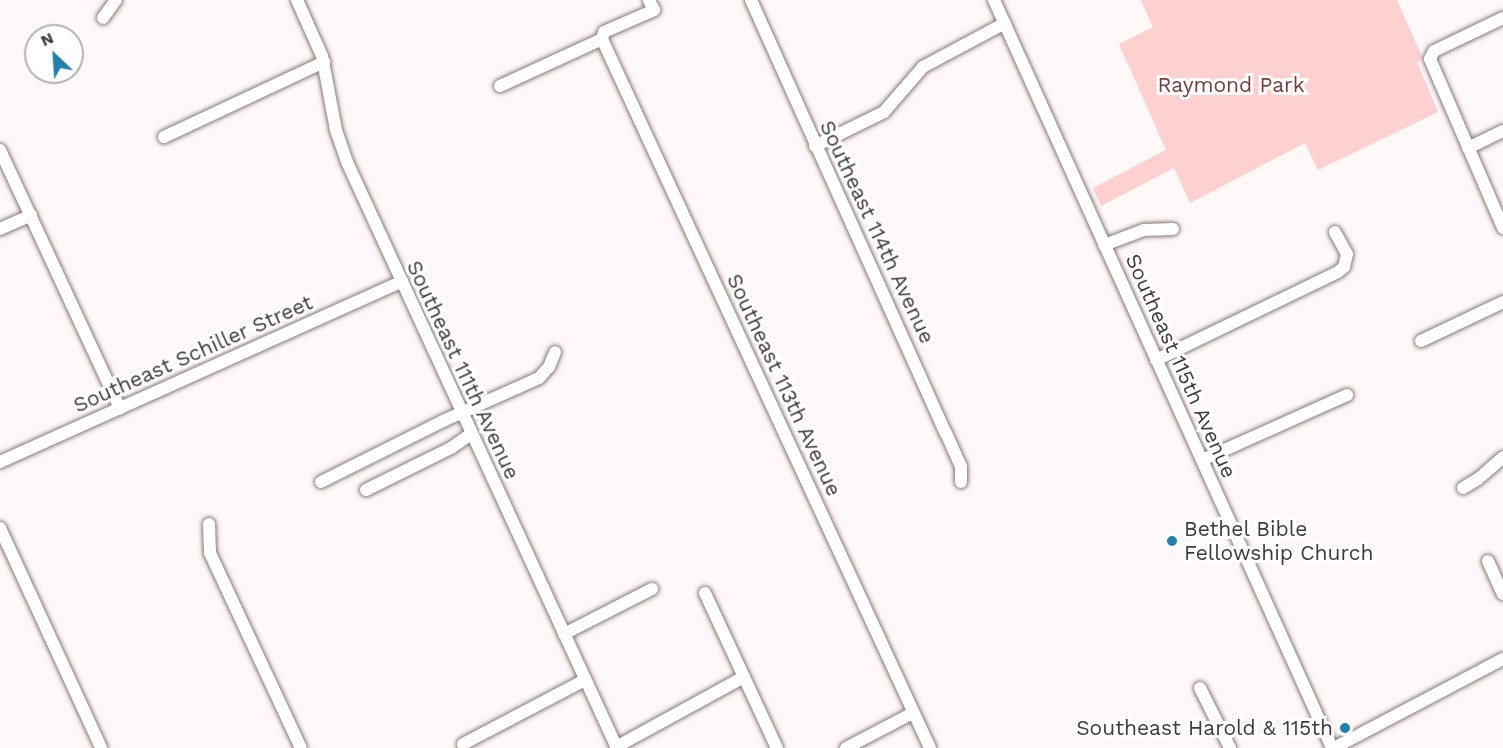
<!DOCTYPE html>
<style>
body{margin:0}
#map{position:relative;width:1503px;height:748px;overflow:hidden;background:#fff8f8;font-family:"Work Sans",sans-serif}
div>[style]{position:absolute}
.green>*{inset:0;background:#fed0d0}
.roads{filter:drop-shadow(0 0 2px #887979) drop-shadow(0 0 2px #887979)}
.minor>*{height:12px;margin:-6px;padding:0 6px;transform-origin:6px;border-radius:6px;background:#fff}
.dots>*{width:16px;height:16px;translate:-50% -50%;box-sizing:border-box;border:3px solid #fff;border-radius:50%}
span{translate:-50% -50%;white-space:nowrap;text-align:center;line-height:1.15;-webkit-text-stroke:6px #fff;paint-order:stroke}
.park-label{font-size:21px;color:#783b3e}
.street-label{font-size:21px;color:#413a3a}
.poi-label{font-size:21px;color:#413a3a}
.left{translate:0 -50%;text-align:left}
.right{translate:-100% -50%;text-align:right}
.north{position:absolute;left:24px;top:24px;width:60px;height:60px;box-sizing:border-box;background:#fff;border:2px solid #b3b0b0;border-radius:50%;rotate:335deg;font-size:16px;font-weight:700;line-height:24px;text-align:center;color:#413a3a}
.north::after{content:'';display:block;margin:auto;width:21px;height:27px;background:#1f81ac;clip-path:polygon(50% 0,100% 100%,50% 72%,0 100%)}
</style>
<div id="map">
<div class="green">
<div style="clip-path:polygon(1141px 0,1397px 0,1423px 59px,1417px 62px,1438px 112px,1318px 170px,1305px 143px,1190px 203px,1174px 168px,1101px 206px,1093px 188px,1166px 150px,1119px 44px,1153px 27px)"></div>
</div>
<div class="roads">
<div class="minor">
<div style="left:297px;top:0;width:61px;rotate:65.9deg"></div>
<div style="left:322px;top:56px;width:75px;rotate:79.3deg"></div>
<div style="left:336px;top:130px;width:34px;rotate:71deg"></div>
<div style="left:347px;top:162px;width:645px;rotate:65.26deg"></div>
<div style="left:751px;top:0;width:475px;rotate:65.8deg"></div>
<div style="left:946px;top:433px;width:37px;rotate:66deg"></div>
<div style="left:961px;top:467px;width:15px;rotate:90deg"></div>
<div style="left:994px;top:0;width:821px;rotate:65.68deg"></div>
<div style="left:103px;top:18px;width:22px;rotate:-54deg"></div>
<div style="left:1503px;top:18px;width:76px;rotate:154.4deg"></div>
<div style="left:1434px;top:51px;width:9px;rotate:117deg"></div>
<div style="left:1430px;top:59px;width:184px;rotate:66.6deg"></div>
<div style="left:602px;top:39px;width:781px;rotate:65.17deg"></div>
<div style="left:500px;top:86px;width:112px;rotate:-24.7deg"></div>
<div style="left:602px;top:39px;width:7px;rotate:-74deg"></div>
<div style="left:604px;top:32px;width:55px;rotate:-23.7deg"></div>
<div style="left:654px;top:10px;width:11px;rotate:-117deg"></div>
<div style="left:164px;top:137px;width:177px;rotate:-25.1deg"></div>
<div style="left:815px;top:146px;width:77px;rotate:-26.2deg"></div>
<div style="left:884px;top:112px;width:60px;rotate:-49.1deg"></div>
<div style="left:923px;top:67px;width:93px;rotate:-28.2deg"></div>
<div style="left:1468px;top:148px;width:39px;rotate:-26deg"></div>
<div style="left:0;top:150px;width:285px;rotate:65.1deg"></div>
<div style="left:0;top:229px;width:34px;rotate:-24deg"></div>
<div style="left:1104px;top:245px;width:43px;rotate:-20.6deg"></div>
<div style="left:1144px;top:230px;width:29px;rotate:-2deg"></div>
<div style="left:1421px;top:341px;width:91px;rotate:-25.4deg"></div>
<div style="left:1156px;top:360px;width:202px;rotate:-25.8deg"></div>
<div style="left:1338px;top:272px;width:8px;rotate:-40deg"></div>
<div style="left:1344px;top:267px;width:13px;rotate:-77deg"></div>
<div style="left:1347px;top:254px;width:25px;rotate:-119deg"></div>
<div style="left:1202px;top:460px;width:159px;rotate:-24.1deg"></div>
<div style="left:0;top:462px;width:441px;rotate:-24.2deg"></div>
<div style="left:321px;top:482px;width:139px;rotate:-26.6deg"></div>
<div style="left:445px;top:420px;width:103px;rotate:-24.1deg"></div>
<div style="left:539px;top:378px;width:15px;rotate:-48deg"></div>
<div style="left:549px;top:367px;width:16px;rotate:-68deg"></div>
<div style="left:1463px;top:488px;width:17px;rotate:-31deg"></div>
<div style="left:1478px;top:479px;width:33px;rotate:-41deg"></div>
<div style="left:366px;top:490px;width:95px;rotate:-26.3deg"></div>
<div style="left:451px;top:448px;width:24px;rotate:-35deg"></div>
<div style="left:209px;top:524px;width:29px;rotate:88deg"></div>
<div style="left:210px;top:553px;width:215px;rotate:65deg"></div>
<div style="left:0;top:528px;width:242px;rotate:65.3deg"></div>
<div style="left:1488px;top:561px;width:36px;rotate:66deg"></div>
<div style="left:705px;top:593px;width:171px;rotate:65.1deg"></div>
<div style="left:564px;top:634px;width:99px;rotate:-27.1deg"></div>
<div style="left:1200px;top:688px;width:67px;rotate:63.4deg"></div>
<div style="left:463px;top:744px;width:138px;rotate:-27.7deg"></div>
<div style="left:616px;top:747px;width:146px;rotate:-28.7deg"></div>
<div style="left:846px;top:748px;width:76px;rotate:-27.6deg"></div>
<div style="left:1334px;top:748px;width:191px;rotate:-27.8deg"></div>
</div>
</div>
<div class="dots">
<div style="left:1172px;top:541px;background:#1f81ac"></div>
<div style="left:1345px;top:728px;background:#1f81ac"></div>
</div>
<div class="park-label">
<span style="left:1231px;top:85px">Raymond Park</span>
</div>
<div class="street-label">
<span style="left:877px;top:232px;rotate:65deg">Southeast 114th Avenue</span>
<span style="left:193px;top:354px;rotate:-24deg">Southeast Schiller Street</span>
<span style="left:1181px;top:366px;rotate:66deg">Southeast 115th Avenue</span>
<span style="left:463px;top:370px;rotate:65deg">Southeast 111th Avenue</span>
<span style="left:784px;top:385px;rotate:65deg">Southeast 113th Avenue</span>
</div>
<div class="poi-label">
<span class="left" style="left:1184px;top:541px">Bethel Bible<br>Fellowship Church</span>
<span class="right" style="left:1333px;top:728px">Southeast Harold &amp; 115th</span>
</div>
<div class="north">N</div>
</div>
